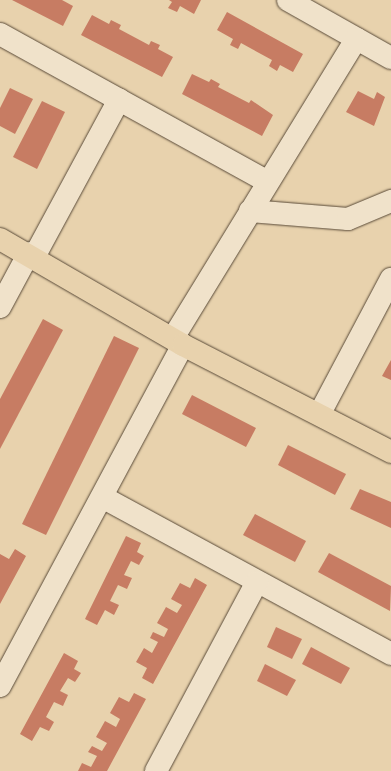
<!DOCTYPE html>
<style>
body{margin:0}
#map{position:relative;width:391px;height:771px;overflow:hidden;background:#e8d2ad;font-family:Cardo,serif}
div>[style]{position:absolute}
.building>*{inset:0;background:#c77c63}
.roads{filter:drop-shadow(0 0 1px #594a38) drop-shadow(0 0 1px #594a38)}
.minor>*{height:22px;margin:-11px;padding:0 11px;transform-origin:11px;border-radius:11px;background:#f0e2ca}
.major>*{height:22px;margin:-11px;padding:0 11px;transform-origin:11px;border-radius:11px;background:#e8d2ad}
span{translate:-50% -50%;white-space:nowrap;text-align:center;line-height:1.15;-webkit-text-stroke:3.5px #f0e2ca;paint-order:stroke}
</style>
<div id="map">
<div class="building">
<div style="clip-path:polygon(12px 0,62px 0,73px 6px,63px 26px)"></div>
<div style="clip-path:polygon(169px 0,201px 0,194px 14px,180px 6px,177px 12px,168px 8px,172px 2px)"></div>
<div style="clip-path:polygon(227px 12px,303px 54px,293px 72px,280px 65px,277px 71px,269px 66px,272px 60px,241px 43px,238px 49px,230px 45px,233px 39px,217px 30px)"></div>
<div style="clip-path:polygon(92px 15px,109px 24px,111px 20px,121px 25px,119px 29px,149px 45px,151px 41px,160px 45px,158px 49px,173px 57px,162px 77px,81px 35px)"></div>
<div style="clip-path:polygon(192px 74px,209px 82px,211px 79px,220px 84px,218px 87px,249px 103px,251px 100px,273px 115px,262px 136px,182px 94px)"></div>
<div style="clip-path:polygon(10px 88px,33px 99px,15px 134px,0 126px,0 108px)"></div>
<div style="clip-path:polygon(358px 91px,374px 99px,377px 92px,385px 97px,374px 126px,346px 112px)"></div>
<div style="clip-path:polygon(42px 101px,65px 112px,37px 169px,13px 157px)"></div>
<div style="clip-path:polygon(43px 319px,63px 330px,0 449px,0 399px)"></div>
<div style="clip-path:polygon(114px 336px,139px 348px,46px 535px,22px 524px)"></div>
<div style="clip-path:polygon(391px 360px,391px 380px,382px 376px)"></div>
<div style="clip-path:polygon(192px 395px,256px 428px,246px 447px,182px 414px)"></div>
<div style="clip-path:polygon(288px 445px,346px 474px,335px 495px,278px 465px)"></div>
<div style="clip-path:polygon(360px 489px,391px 502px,391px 528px,350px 509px)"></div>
<div style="clip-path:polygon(255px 514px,306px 541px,295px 562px,243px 535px)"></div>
<div style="clip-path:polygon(126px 536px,141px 543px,137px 552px,144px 556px,139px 565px,131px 561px,124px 575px,132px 578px,127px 589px,118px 585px,110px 601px,119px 605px,114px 615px,105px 610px,97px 625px,85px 619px)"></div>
<div style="clip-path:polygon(15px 549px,26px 556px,0 604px,0 554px,9px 559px)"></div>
<div style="clip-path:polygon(329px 553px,391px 586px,390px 611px,318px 572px)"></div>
<div style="clip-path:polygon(195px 578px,207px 585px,153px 684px,142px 678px,147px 668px,136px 662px,144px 648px,152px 653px,158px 642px,150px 638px,153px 632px,164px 637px,168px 629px,157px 623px,166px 607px,177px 613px,182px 605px,171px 599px,180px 583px,190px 588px)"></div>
<div style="clip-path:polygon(276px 627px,302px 639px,292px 659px,267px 647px)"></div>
<div style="clip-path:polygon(311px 647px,350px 668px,341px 684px,302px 664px)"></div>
<div style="clip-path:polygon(64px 653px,78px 661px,74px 669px,81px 673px,75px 682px,68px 678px,60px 691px,68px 695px,63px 706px,54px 702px,46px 717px,54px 722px,49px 731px,40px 727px,32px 741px,20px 734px)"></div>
<div style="clip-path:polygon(265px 664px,296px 680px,287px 696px,257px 681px)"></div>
<div style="clip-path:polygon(134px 693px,146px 699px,107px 771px,78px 771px,82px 763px,91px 767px,97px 756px,88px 752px,92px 746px,102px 751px,107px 743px,96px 737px,105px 721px,116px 727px,120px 719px,110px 713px,119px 697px,129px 702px)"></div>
</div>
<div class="roads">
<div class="minor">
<div style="left:288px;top:0;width:118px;rotate:29.4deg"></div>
<div style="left:0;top:34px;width:306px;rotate:28.9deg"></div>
<div style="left:250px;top:211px;width:98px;rotate:4.7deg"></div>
<div style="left:348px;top:219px;width:47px;rotate:-22.7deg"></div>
<div style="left:34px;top:257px;width:179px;rotate:-61.6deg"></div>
<div style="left:0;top:307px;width:61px;rotate:-61.8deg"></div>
<div style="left:173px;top:338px;width:351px;rotate:-58.5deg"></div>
<div style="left:320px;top:413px;width:152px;rotate:-62.1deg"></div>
<div style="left:104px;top:498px;width:327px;rotate:28.5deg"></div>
<div style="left:0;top:686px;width:387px;rotate:-61.8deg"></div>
<div style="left:156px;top:771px;width:214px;rotate:-61.9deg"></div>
</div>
<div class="major">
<div style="left:0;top:239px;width:211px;rotate:30.1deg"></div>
<div style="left:183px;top:345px;width:234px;rotate:27.2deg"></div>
</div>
</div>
</div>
